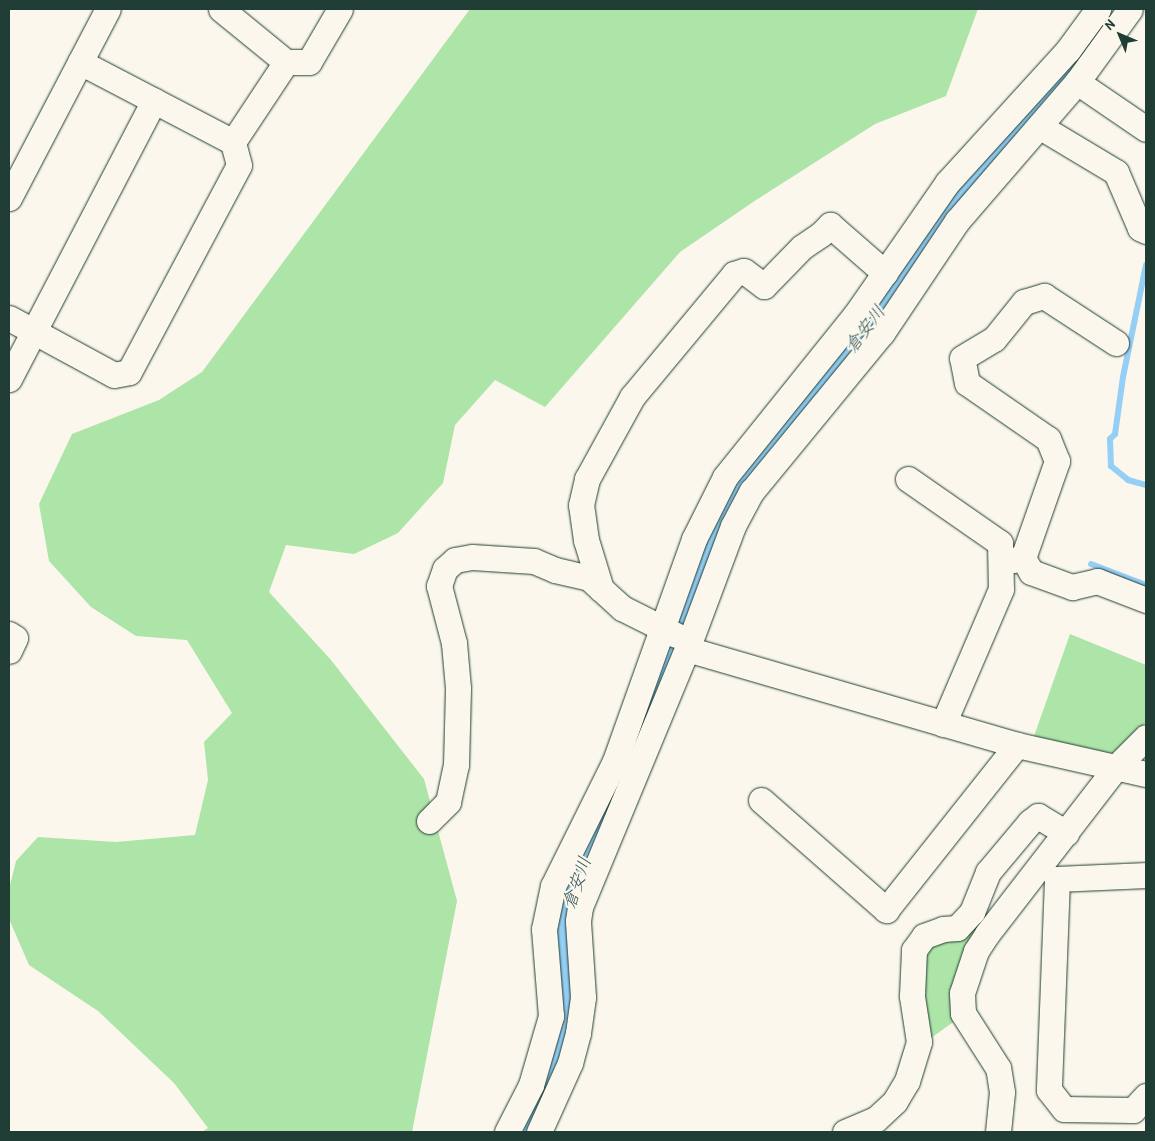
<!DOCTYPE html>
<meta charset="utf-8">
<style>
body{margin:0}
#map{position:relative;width:1155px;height:1141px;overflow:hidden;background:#fbf7ec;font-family:"Patrick Hand","Klee One",sans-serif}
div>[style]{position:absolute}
.green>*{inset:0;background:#ade4a8}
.stream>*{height:6px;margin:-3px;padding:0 3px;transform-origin:3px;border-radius:3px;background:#95cff5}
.river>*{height:39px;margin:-19.5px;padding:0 19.5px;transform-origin:19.5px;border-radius:19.5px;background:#95cff5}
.roads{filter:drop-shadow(0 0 1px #1f3d34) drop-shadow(0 0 1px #1f3d34)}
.minor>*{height:25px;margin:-12.5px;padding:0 12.5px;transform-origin:12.5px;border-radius:12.5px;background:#fbf7ec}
span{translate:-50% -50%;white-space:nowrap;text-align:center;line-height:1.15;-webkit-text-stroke:4.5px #fbf7ec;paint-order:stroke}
.water-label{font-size:18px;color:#375a5b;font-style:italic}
.frame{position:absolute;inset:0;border:10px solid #1f3d34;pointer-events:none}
.north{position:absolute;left:1095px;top:10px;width:50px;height:50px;-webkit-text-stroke:4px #fbf7ec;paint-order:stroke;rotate:315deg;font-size:14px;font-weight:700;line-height:20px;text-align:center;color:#1f3d34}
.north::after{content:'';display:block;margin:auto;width:18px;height:22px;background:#1f3d34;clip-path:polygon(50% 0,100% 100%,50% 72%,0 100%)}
</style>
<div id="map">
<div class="green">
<div style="clip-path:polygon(470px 9px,978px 9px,946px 96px,875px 124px,756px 200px,680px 252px,545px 407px,495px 380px,455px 425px,443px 483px,398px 533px,354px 554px,286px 545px,269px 592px,331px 660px,424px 779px,457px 901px,412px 1132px,202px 1132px,208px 1128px,174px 1083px,98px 1011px,29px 965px,9px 919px,9px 889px,16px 861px,38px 837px,116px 842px,195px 835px,208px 780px,204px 742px,232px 713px,187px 640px,136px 636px,91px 607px,49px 561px,39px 504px,72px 434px,159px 400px,202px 372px)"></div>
<div style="clip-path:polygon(1070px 634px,1146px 665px,1146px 722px,1111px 755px,1032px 742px)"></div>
<div style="clip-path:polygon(966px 924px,979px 938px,959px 1018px,924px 1043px,924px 942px)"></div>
</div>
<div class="stream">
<div style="left:1146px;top:265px;width:114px;rotate:101.6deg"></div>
<div style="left:1123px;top:377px;width:58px;rotate:98deg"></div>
<div style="left:1115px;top:434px;width:7px;rotate:135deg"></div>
<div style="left:1110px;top:439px;width:27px;rotate:88deg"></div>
<div style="left:1111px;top:466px;width:22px;rotate:39deg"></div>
<div style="left:1128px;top:480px;width:19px;rotate:16deg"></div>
<div style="left:1091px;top:564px;width:59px;rotate:20.9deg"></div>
</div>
<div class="river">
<div style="left:682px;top:623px;width:99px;rotate:-72.3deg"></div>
<div style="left:712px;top:529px;width:64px;rotate:-57.8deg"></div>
<div style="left:746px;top:475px;width:196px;rotate:-50.4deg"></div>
<div style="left:871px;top:324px;width:143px;rotate:-56.1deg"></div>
<div style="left:951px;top:205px;width:199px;rotate:-48.9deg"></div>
<div style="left:529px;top:1120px;width:106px;rotate:-68.5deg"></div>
<div style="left:568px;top:1021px;width:105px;rotate:-91.6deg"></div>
<div style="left:565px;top:916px;width:34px;rotate:-73deg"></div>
<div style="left:575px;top:884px;width:249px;rotate:-67.6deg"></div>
</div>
<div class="roads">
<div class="minor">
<div style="left:221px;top:9px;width:84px;rotate:39.2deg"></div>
<div style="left:286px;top:62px;width:23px"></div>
<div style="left:309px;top:62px;width:61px;rotate:-59.7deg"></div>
<div style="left:80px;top:62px;width:173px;rotate:27.6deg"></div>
<div style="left:1077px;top:82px;width:83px;rotate:34.3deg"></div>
<div style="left:1039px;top:126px;width:90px;rotate:30.9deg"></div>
<div style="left:1116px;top:172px;width:61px;rotate:66.8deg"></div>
<div style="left:1140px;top:228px;width:7px;rotate:27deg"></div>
<div style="left:9px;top:198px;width:213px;rotate:-62.4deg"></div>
<div style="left:9px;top:318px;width:119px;rotate:28.5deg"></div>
<div style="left:114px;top:375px;width:15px;rotate:-11deg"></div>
<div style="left:129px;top:372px;width:234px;rotate:-62deg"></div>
<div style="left:239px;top:165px;width:24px;rotate:-105deg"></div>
<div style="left:233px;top:142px;width:96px;rotate:-56.5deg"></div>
<div style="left:9px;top:379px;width:314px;rotate:-62.5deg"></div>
<div style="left:908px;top:479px;width:112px;rotate:34.8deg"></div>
<div style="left:1000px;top:543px;width:46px;rotate:88.8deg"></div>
<div style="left:1001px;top:589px;width:147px;rotate:113.2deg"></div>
<div style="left:1023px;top:558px;width:103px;rotate:-70.7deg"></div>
<div style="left:1057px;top:461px;width:24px;rotate:-112deg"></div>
<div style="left:1048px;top:439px;width:98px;rotate:-145.3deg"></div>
<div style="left:967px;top:383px;width:25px;rotate:-101deg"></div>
<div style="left:962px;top:358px;width:37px;rotate:-31deg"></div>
<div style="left:994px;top:339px;width:48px;rotate:-51deg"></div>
<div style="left:1024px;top:302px;width:21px;rotate:-17deg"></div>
<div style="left:1044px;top:296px;width:86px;rotate:33.1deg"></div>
<div style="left:1008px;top:561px;width:15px;rotate:-11deg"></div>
<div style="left:1023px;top:558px;width:16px;rotate:60deg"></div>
<div style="left:1031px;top:572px;width:44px;rotate:20.1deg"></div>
<div style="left:1072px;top:587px;width:26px;rotate:-13deg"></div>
<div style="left:1097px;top:581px;width:53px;rotate:21.2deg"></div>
<div style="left:601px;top:589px;width:51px;rotate:-107deg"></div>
<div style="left:586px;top:540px;width:35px;rotate:-98deg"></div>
<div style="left:581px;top:505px;width:27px;rotate:-77deg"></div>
<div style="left:587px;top:479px;width:94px;rotate:-61.2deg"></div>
<div style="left:632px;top:397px;width:160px;rotate:-50.3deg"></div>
<div style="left:734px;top:274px;width:10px;rotate:-17deg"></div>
<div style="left:744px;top:271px;width:25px;rotate:37deg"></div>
<div style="left:764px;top:286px;width:54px;rotate:-45.7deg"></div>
<div style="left:802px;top:247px;width:23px;rotate:-34deg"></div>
<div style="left:821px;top:234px;width:13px;rotate:-45deg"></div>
<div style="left:830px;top:225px;width:73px;rotate:41.1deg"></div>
<div style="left:9px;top:634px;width:7px;rotate:34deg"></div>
<div style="left:15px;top:638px;width:14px;rotate:115deg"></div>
<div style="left:687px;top:649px;width:344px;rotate:16.2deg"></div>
<div style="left:1017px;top:745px;width:132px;rotate:12.7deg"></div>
<div style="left:761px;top:800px;width:167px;rotate:41.3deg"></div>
<div style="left:886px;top:910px;width:211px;rotate:-51.6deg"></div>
<div style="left:429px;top:821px;width:27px;rotate:-45deg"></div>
<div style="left:448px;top:802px;width:38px;rotate:-78deg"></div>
<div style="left:456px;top:765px;width:77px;rotate:-88.5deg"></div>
<div style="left:458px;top:688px;width:45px;rotate:-95.1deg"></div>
<div style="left:454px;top:643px;width:59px;rotate:-104.7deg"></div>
<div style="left:439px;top:586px;width:18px;rotate:-71deg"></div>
<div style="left:445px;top:569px;width:13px;rotate:-42deg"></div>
<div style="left:455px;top:560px;width:17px;rotate:-10deg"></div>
<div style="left:472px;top:557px;width:62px;rotate:3.7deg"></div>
<div style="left:534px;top:561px;width:23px;rotate:23deg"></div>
<div style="left:555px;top:570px;width:35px;rotate:13deg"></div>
<div style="left:589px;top:578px;width:45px;rotate:42.3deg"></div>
<div style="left:622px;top:608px;width:60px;rotate:26.6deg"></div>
<div style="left:1146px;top:875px;width:89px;rotate:177.4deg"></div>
<div style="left:1057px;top:879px;width:211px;rotate:92.2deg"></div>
<div style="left:1049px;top:1090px;width:24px;rotate:52deg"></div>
<div style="left:1064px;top:1109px;width:69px;rotate:0.8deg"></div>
<div style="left:1133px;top:1110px;width:19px;rotate:-47deg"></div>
<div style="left:507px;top:1132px;width:53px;rotate:-62.9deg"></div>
<div style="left:531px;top:1085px;width:72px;rotate:-73.8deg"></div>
<div style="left:551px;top:1016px;width:87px;rotate:-94.6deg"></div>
<div style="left:544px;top:929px;width:44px;rotate:-78.2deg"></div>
<div style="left:553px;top:886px;width:140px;rotate:-63.6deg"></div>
<div style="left:615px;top:761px;width:236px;rotate:-70.4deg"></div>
<div style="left:694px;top:539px;width:69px;rotate:-63.4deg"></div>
<div style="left:725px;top:477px;width:209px;rotate:-51.2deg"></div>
<div style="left:856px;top:314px;width:160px;rotate:-55.2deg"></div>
<div style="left:947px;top:183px;width:180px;rotate:-47.7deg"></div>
<div style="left:1068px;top:50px;width:51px;rotate:-53.8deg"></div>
<div style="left:539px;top:1132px;width:76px;rotate:-65.8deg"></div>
<div style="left:570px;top:1063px;width:31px;rotate:-75deg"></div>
<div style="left:578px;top:1033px;width:36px;rotate:-82deg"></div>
<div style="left:583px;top:997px;width:76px;rotate:-93.8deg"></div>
<div style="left:578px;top:921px;width:14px;rotate:-82deg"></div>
<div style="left:580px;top:907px;width:279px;rotate:-67.5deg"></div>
<div style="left:687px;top:649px;width:131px;rotate:-69.5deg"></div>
<div style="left:733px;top:526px;width:40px;rotate:-62deg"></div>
<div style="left:752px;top:491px;width:205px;rotate:-50.6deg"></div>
<div style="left:882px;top:333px;width:135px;rotate:-56.2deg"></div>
<div style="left:957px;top:221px;width:184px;rotate:-49.2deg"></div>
<div style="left:1077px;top:82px;width:90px;rotate:-54deg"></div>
<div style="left:845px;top:1132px;width:34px;rotate:-23deg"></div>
<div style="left:876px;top:1119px;width:26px;rotate:-43deg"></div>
<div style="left:895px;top:1101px;width:23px;rotate:-59deg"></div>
<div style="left:907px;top:1081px;width:41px;rotate:-72.9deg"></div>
<div style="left:919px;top:1042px;width:47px;rotate:-98.7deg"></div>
<div style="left:912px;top:996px;width:46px;rotate:-87.5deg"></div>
<div style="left:914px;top:950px;width:17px;rotate:-54deg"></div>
<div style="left:924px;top:936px;width:20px;rotate:-20deg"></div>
<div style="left:943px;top:929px;width:14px;rotate:-4deg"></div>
<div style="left:957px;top:928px;width:22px;rotate:-47deg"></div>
<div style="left:972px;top:912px;width:43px;rotate:-68.2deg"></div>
<div style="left:988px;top:872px;width:65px;rotate:-50deg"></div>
<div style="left:1030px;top:822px;width:10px;rotate:-37deg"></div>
<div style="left:1038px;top:816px;width:33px;rotate:31deg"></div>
<div style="left:998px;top:1132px;width:40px;rotate:-84.3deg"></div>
<div style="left:1002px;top:1092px;width:24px;rotate:-99deg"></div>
<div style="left:998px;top:1068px;width:65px;rotate:-122.5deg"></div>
<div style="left:963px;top:1013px;width:20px;rotate:-93deg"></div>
<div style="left:962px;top:993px;width:44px;rotate:-71.6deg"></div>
<div style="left:976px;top:951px;width:20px;rotate:-57deg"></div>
<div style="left:987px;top:934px;width:211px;rotate:-52.3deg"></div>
<div style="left:1116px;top:767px;width:42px;rotate:-45deg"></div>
</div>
</div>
<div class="water-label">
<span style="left:865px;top:329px;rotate:-53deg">倉安川</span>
<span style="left:577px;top:883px;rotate:-71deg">倉安川</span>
</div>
<div class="frame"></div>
<div class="north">N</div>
</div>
